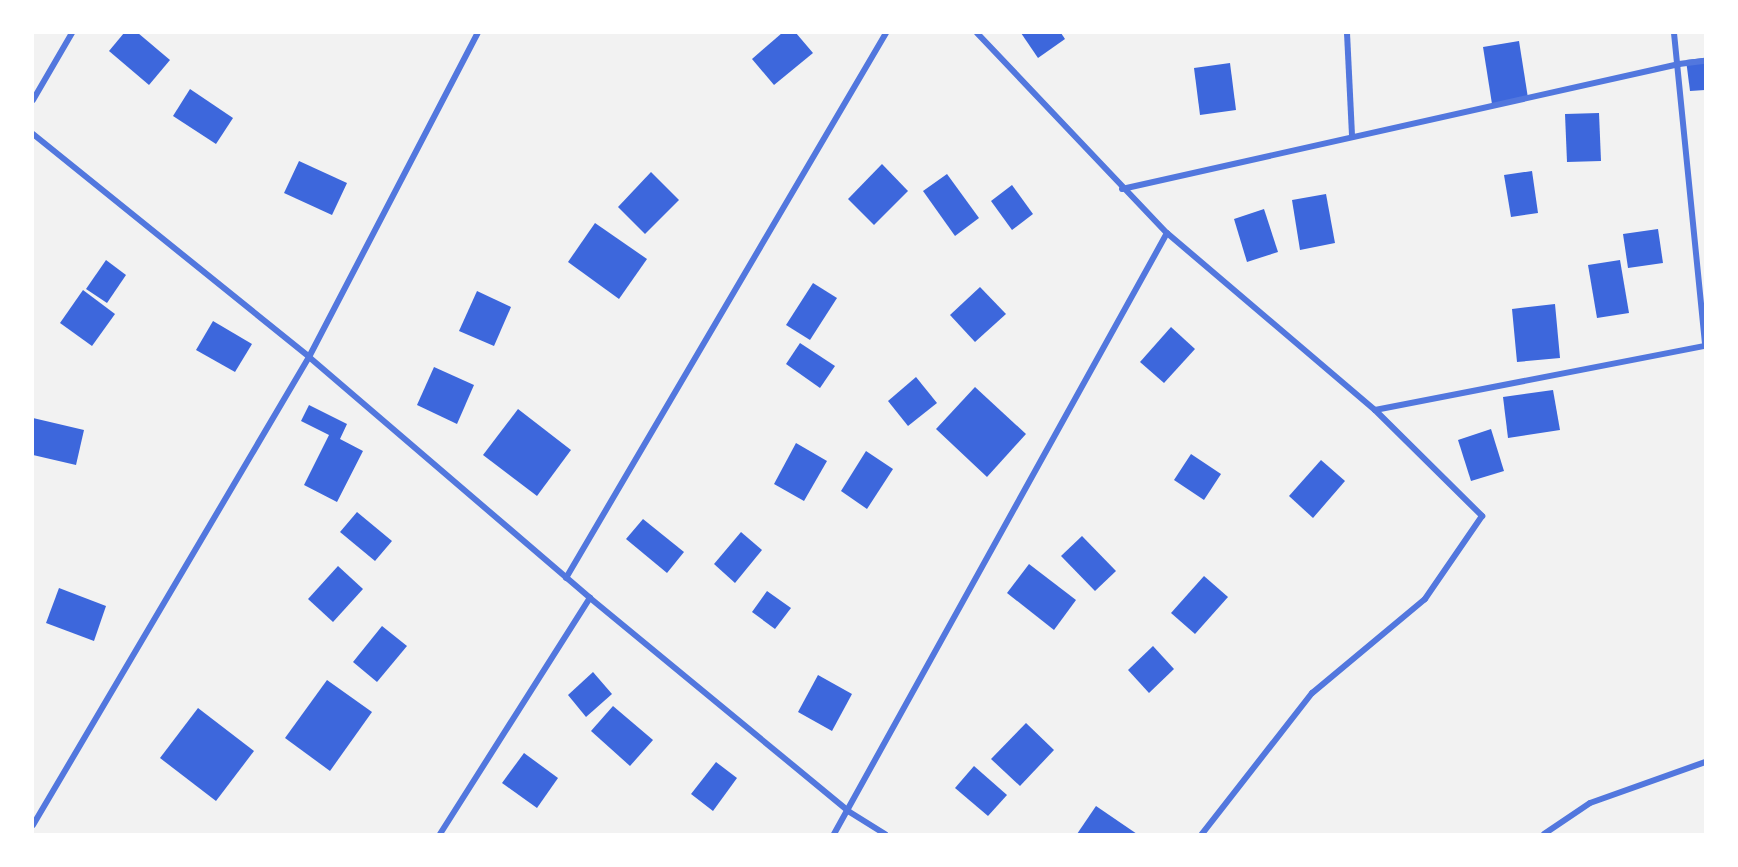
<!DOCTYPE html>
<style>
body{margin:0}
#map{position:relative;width:1738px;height:867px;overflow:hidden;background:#f2f2f2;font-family:"Sofia Sans Condensed",sans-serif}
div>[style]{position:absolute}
.building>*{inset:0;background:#3d67dc}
.minor>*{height:6px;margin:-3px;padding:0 3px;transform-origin:3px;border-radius:3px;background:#5277de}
span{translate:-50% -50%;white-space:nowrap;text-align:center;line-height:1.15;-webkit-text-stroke:5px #fff;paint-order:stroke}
.frame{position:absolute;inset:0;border:34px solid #fff;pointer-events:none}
</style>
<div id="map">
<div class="building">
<div style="clip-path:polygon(124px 33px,138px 33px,170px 60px,149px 85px,109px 51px)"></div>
<div style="clip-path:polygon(782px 33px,796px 33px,813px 53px,774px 85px,752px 59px)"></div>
<div style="clip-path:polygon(1021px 33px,1061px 33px,1065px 39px,1038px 58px)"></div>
<div style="clip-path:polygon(1519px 41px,1528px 98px,1492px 104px,1483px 47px)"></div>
<div style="clip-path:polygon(1705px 58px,1705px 90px,1690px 91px,1686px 60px)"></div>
<div style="clip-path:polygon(1230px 63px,1236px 110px,1200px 115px,1194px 68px)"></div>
<div style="clip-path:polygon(190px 89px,233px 118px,216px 144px,173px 116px)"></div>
<div style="clip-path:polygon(1599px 113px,1601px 161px,1567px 162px,1565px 114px)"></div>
<div style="clip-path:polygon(299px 161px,347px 183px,332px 215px,284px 193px)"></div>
<div style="clip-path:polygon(882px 164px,908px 191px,874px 225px,848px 199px)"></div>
<div style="clip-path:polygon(1532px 171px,1538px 213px,1511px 217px,1504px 175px)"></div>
<div style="clip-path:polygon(651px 172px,679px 200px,645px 234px,618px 207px)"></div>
<div style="clip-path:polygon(947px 174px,979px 218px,955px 236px,923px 191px)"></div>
<div style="clip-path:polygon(1012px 185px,1033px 214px,1012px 230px,991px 201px)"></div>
<div style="clip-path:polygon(1326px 194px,1335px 243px,1300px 250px,1292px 200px)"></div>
<div style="clip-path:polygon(1264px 209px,1278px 252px,1247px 262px,1234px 219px)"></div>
<div style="clip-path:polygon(595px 223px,647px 259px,619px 299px,568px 262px)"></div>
<div style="clip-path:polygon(1658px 229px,1663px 263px,1628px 268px,1623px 234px)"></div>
<div style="clip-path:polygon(106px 260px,126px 275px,107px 303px,86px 289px)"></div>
<div style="clip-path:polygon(1620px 260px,1629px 313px,1597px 318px,1588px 265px)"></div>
<div style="clip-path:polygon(813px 283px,837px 298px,810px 340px,786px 325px)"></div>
<div style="clip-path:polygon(980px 287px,1006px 314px,975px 342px,950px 315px)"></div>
<div style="clip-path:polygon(83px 290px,115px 314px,92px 346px,60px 323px)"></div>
<div style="clip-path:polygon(477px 291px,511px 307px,494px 346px,459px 331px)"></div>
<div style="clip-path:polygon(1555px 304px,1560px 358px,1517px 362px,1512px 309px)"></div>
<div style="clip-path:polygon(213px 321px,252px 344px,235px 372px,196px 350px)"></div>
<div style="clip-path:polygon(1171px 327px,1195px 349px,1164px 383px,1140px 362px)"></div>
<div style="clip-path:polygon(800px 343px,835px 366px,820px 388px,786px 364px)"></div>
<div style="clip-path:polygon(434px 367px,474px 385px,457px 424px,417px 405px)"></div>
<div style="clip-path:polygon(916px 377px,937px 403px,908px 426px,888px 401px)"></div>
<div style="clip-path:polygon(975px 387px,1026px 434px,987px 477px,936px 429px)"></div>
<div style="clip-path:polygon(1553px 390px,1560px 430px,1508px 438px,1503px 397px)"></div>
<div style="clip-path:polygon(309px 405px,347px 424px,340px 439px,363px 451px,337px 502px,304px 485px,329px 435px,301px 421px)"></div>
<div style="clip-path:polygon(518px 409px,571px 450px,537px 496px,483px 455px)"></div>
<div style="clip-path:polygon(33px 418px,84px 430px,76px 465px,33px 455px)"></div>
<div style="clip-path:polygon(1491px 429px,1504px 471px,1471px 481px,1458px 440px)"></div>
<div style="clip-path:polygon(796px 443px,827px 461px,804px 501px,774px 484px)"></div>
<div style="clip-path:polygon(866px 451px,893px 469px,867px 509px,841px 491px)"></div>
<div style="clip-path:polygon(1191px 454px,1221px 474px,1204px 500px,1174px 480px)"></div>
<div style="clip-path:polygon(1321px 460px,1345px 481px,1313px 518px,1289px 496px)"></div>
<div style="clip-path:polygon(357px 512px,392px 541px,375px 561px,340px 532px)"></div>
<div style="clip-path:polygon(643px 519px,684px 552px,667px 573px,626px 539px)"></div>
<div style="clip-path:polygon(741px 532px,762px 550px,735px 583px,714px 564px)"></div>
<div style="clip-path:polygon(1082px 536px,1116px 571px,1095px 591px,1061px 556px)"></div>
<div style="clip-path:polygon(1029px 564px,1076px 600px,1054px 630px,1007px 593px)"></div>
<div style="clip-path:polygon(338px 566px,363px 589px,333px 622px,308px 599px)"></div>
<div style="clip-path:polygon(1204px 576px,1228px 597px,1195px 634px,1171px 613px)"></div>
<div style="clip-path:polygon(59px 588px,106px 606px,94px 641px,46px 623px)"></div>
<div style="clip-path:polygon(767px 591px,791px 608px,775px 629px,752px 612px)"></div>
<div style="clip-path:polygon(382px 626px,407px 646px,377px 682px,353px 662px)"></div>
<div style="clip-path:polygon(1153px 646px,1174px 669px,1149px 693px,1128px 670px)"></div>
<div style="clip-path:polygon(593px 672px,612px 694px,586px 717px,568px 695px)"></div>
<div style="clip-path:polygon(818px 675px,852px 694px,832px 731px,798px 712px)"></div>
<div style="clip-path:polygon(327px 680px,372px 712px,330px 771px,285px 738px)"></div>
<div style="clip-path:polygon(613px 706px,653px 740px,630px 766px,591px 731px)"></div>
<div style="clip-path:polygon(198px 708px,254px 751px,216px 801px,160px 758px)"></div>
<div style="clip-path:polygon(1026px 723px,1054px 750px,1020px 786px,991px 759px)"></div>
<div style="clip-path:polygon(524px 753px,558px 778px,537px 808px,502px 783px)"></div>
<div style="clip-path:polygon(716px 762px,737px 778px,713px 811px,691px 794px)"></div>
<div style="clip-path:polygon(974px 766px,1007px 795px,988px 816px,955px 788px)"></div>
<div style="clip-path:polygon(1096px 806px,1137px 834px,1077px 834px)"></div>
</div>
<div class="minor">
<div style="left:977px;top:33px;width:276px;rotate:46.5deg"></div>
<div style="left:1167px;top:233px;width:273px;rotate:40.4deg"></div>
<div style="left:1375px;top:410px;width:151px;rotate:44.7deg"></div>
<div style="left:1482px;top:516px;width:101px;rotate:124.5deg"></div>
<div style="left:1425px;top:599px;width:147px;rotate:140.2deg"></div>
<div style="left:1312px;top:693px;width:179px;rotate:128deg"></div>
<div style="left:1347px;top:33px;width:104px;rotate:87.2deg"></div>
<div style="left:1674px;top:33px;width:311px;rotate:84.3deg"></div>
<div style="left:33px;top:100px;width:78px;rotate:-59.8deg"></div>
<div style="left:33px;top:134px;width:355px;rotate:38.9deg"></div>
<div style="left:309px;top:357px;width:370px;rotate:40.6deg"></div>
<div style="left:590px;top:598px;width:335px;rotate:39.5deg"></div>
<div style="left:848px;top:811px;width:44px;rotate:31.9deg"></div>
<div style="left:1122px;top:189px;width:571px;rotate:-12.65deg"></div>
<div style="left:1679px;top:64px;width:26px;rotate:-7deg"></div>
<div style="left:1375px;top:410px;width:336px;rotate:-11deg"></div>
<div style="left:566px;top:578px;width:632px;rotate:-59.58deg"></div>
<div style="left:33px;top:825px;width:543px;rotate:-59.47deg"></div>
<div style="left:309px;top:357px;width:365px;rotate:-62.5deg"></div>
<div style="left:440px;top:834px;width:280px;rotate:-57.6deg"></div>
<div style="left:834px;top:834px;width:687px;rotate:-61.01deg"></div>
<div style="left:1544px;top:834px;width:55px;rotate:-34deg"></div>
<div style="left:1590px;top:803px;width:122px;rotate:-19.6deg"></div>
</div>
<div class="frame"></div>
</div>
